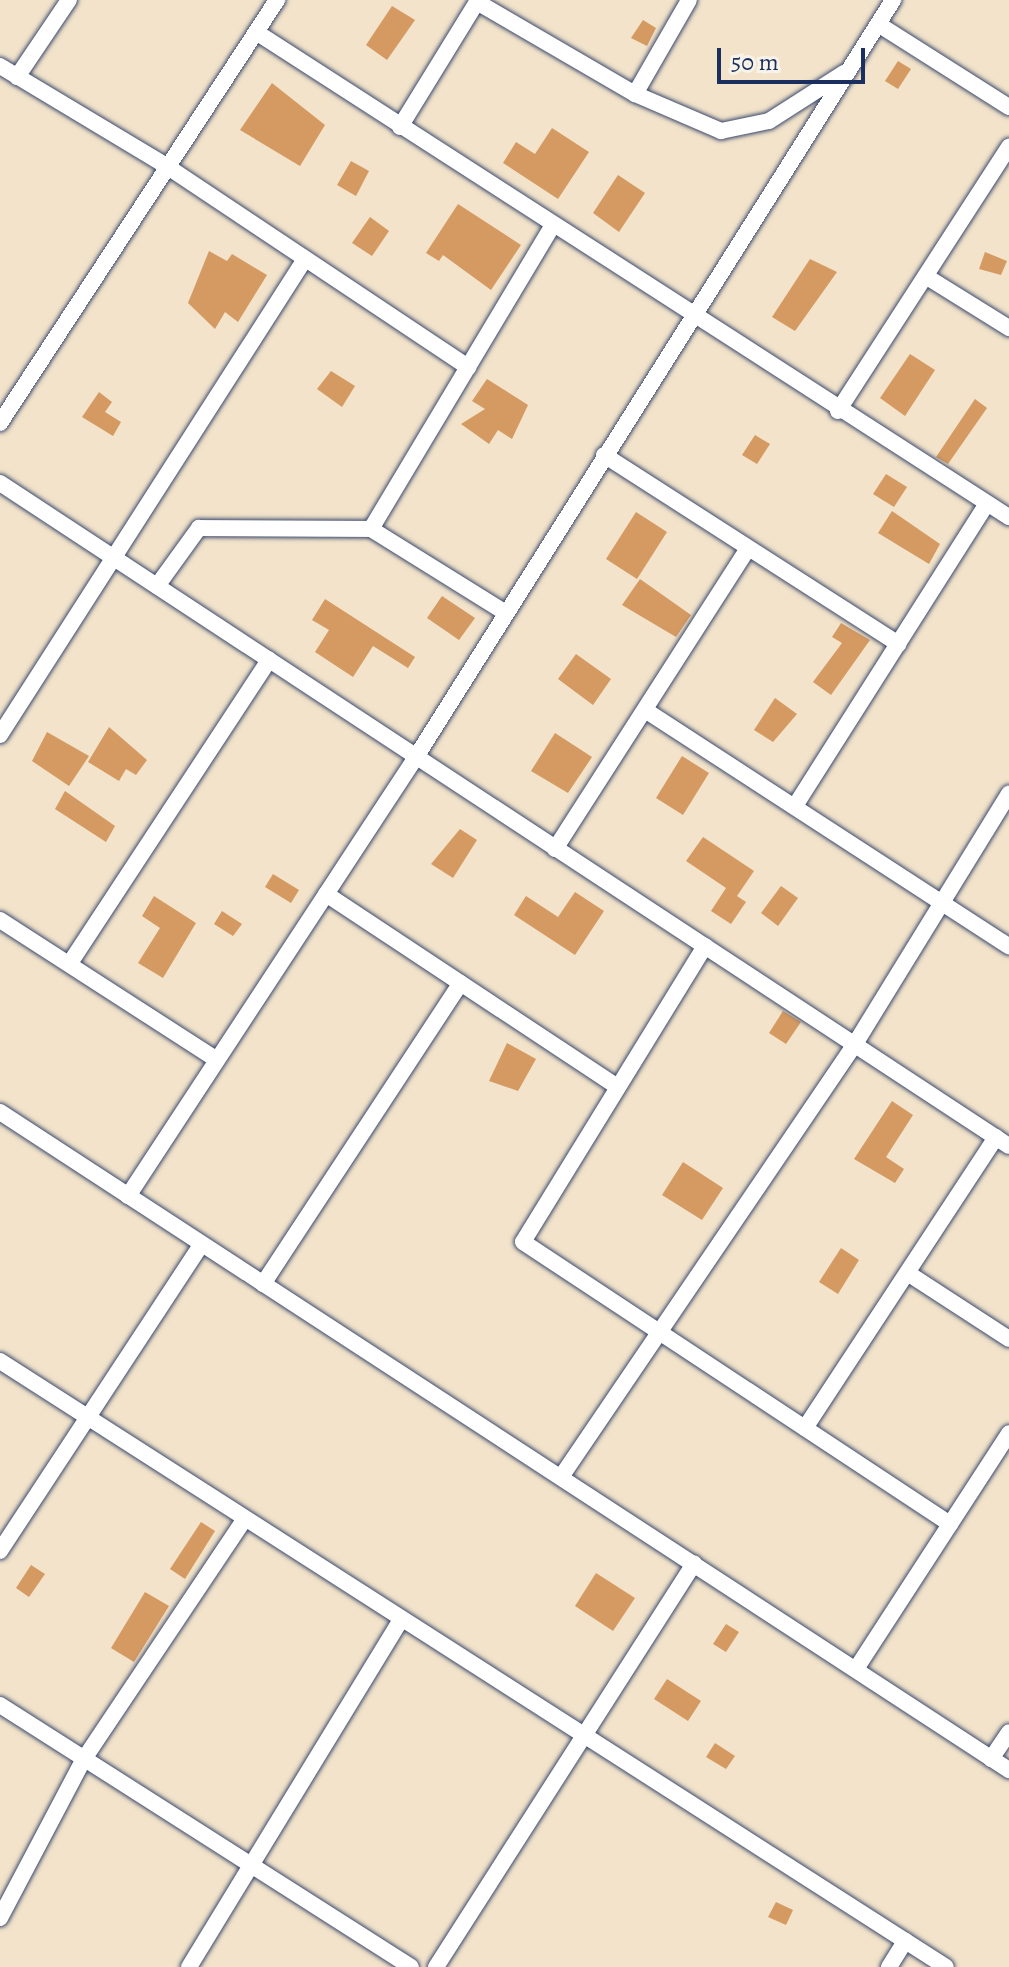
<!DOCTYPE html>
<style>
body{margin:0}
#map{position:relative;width:1009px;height:1967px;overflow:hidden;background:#f2e3ca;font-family:Alegreya,serif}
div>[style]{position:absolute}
.building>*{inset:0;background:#d59a62}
.roads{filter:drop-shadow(0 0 2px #3b4a6e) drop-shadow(0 0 2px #3b4a6e)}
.minor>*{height:16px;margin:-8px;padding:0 8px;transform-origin:8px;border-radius:8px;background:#fff}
span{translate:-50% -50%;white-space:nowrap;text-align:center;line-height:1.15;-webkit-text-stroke:6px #f7f3e8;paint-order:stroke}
.scale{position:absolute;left:717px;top:48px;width:148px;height:36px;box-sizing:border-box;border:4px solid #1b2f5e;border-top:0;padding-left:10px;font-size:24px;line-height:28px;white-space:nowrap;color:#1b2f5e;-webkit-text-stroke:6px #f7f3e8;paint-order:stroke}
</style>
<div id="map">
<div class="building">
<div style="clip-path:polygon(392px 6px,415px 20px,387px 60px,366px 45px)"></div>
<div style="clip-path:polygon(643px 20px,656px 28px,647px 46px,631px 38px)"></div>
<div style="clip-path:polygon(898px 61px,911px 69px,898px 89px,885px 81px)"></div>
<div style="clip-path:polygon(272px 83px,325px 125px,300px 166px,240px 130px)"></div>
<div style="clip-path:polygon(552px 128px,589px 152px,558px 199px,503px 163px,516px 142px,535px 154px)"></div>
<div style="clip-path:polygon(351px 161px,369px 171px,356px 196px,337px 185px)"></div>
<div style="clip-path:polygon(618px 175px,645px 193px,619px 232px,593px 213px)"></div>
<div style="clip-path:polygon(458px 204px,521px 245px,491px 290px,443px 255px,439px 261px,426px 253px)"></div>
<div style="clip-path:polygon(370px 217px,389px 231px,372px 256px,352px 243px)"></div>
<div style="clip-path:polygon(209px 251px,227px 261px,232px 254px,267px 275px,238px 322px,225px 312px,215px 329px,188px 303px)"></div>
<div style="clip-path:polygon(985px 252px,1007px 261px,1001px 275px,979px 269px)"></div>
<div style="clip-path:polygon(810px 259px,837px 272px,795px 331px,772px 317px)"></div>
<div style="clip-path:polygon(910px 354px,935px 370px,905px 416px,880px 398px)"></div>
<div style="clip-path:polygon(331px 371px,355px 386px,342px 407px,317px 389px)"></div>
<div style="clip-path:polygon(487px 379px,528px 405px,512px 439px,498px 430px,489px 444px,461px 424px,485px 409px,472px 401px)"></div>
<div style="clip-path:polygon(99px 392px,112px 402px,105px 412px,121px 422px,113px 436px,82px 417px)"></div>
<div style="clip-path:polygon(975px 399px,987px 408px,948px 464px,936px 457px)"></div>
<div style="clip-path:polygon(755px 435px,770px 444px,757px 464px,742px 455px)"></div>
<div style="clip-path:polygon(886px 474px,907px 487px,894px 507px,873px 494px)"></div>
<div style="clip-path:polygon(892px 511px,940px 544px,929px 564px,878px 533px)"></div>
<div style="clip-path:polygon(636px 512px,667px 532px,637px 579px,606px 559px)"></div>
<div style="clip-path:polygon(640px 579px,691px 615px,676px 637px,622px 605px)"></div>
<div style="clip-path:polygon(442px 596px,475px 618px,459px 640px,427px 618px)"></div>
<div style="clip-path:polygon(325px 599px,415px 657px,408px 668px,373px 646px,353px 677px,315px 652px,329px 630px,312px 620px)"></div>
<div style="clip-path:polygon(841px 623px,870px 640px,831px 695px,813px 682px,842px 643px,832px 637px)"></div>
<div style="clip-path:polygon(576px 654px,611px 679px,593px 705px,558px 679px)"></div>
<div style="clip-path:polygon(775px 698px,797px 714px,773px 742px,754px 730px)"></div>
<div style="clip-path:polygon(109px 727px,147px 760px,136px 775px,126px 769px,119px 781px,88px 762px)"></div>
<div style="clip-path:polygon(47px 732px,89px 756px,69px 786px,32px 761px)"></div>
<div style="clip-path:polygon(555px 733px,592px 757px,568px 793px,531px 771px)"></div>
<div style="clip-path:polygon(682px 756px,709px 773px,683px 815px,656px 798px)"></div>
<div style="clip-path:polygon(65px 791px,115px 826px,106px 842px,55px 809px)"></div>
<div style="clip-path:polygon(460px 829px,477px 840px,453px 878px,431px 864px)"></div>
<div style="clip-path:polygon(703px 837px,754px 871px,737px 896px,746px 902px,731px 924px,711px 911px,726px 888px,686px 861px)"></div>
<div style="clip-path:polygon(273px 874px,299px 890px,291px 903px,265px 887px)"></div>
<div style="clip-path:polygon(781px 886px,798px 898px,778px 926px,761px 913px)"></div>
<div style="clip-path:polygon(575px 892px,604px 911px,575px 955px,514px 915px,526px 896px,558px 917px)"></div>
<div style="clip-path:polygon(154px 896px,196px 923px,163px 978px,138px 963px,160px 928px,142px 916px)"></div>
<div style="clip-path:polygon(222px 911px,242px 924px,233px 936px,214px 924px)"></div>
<div style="clip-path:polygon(783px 1011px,801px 1022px,786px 1044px,769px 1033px)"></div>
<div style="clip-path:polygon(507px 1043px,536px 1059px,518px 1091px,489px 1081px)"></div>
<div style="clip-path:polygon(892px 1101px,913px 1115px,886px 1157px,904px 1169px,895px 1183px,854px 1159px)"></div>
<div style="clip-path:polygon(683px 1162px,723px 1188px,702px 1220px,662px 1195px)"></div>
<div style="clip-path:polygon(841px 1248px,859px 1260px,838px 1294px,819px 1282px)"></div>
<div style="clip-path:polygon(201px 1522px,215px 1531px,185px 1579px,170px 1569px)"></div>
<div style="clip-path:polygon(31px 1565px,45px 1574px,29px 1597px,16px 1588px)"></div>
<div style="clip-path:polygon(596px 1573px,635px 1598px,613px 1631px,575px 1606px)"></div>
<div style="clip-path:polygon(145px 1592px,169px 1606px,134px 1662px,111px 1648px)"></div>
<div style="clip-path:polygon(726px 1624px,739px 1632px,726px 1652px,713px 1644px)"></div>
<div style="clip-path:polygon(667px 1679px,701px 1701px,688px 1721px,654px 1699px)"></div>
<div style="clip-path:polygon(715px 1743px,735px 1756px,726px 1769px,706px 1757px)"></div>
<div style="clip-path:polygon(776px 1902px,793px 1910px,786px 1925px,768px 1917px)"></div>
</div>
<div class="roads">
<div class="minor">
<div style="left:477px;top:2px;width:183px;rotate:30.2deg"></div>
<div style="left:635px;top:94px;width:94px;rotate:23.3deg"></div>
<div style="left:721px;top:131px;width:49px;rotate:-11.8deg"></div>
<div style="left:769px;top:121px;width:89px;rotate:-32.6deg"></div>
<div style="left:878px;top:24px;width:155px;rotate:32.4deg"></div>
<div style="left:256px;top:32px;width:896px;rotate:32.79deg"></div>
<div style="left:0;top:66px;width:196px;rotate:31deg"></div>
<div style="left:168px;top:167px;width:361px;rotate:33.7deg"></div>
<div style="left:17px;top:77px;width:93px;rotate:-56deg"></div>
<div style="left:635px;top:94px;width:108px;rotate:-60.1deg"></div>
<div style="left:400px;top:127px;width:149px;rotate:-58.4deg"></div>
<div style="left:927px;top:277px;width:97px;rotate:31.9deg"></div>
<div style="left:838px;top:411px;width:315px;rotate:-57.1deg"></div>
<div style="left:0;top:423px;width:506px;rotate:-56.78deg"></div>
<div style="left:604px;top:455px;width:350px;rotate:32.7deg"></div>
<div style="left:0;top:483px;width:1207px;rotate:33.31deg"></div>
<div style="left:371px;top:529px;width:352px;rotate:-59.1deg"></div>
<div style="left:157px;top:586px;width:72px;rotate:-54.1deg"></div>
<div style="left:199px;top:528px;width:172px;rotate:0.3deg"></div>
<div style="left:371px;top:529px;width:159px;rotate:31.9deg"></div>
<div style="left:645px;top:710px;width:434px;rotate:33deg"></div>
<div style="left:0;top:735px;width:565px;rotate:-57.35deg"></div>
<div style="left:795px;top:806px;width:358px;rotate:-57.6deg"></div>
<div style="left:555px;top:849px;width:354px;rotate:-57.3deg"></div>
<div style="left:326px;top:894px;width:350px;rotate:33.5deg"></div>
<div style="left:0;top:920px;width:257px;rotate:32.8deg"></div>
<div style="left:705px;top:946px;width:347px;rotate:121.6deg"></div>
<div style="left:523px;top:1242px;width:512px;rotate:33.44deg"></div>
<div style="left:70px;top:963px;width:363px;rotate:-56.7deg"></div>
<div style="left:0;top:1112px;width:1205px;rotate:33.11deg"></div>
<div style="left:128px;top:1196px;width:525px;rotate:-56.73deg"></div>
<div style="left:416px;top:757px;width:895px;rotate:-57.78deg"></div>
<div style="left:909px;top:1274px;width:119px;rotate:33deg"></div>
<div style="left:263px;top:1284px;width:360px;rotate:-56.7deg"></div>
<div style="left:0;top:1361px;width:1123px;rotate:32.64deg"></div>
<div style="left:805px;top:1428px;width:348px;rotate:-56.7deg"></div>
<div style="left:561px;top:1477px;width:523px;rotate:-55.82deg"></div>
<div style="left:855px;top:1044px;width:294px;rotate:-58.4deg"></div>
<div style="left:0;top:1551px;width:367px;rotate:-56.7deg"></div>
<div style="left:856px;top:1669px;width:281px;rotate:-57deg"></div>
<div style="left:0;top:1705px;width:487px;rotate:32.5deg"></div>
<div style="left:991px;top:1759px;width:32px;rotate:-56deg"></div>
<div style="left:0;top:1918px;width:180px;rotate:-62.2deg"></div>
<div style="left:84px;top:1759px;width:288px;rotate:-56.2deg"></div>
<div style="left:189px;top:1967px;width:407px;rotate:-58.6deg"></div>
<div style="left:436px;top:1967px;width:479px;rotate:-57.4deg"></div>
<div style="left:889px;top:1967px;width:31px;rotate:-58deg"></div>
</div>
</div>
<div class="scale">50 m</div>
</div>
